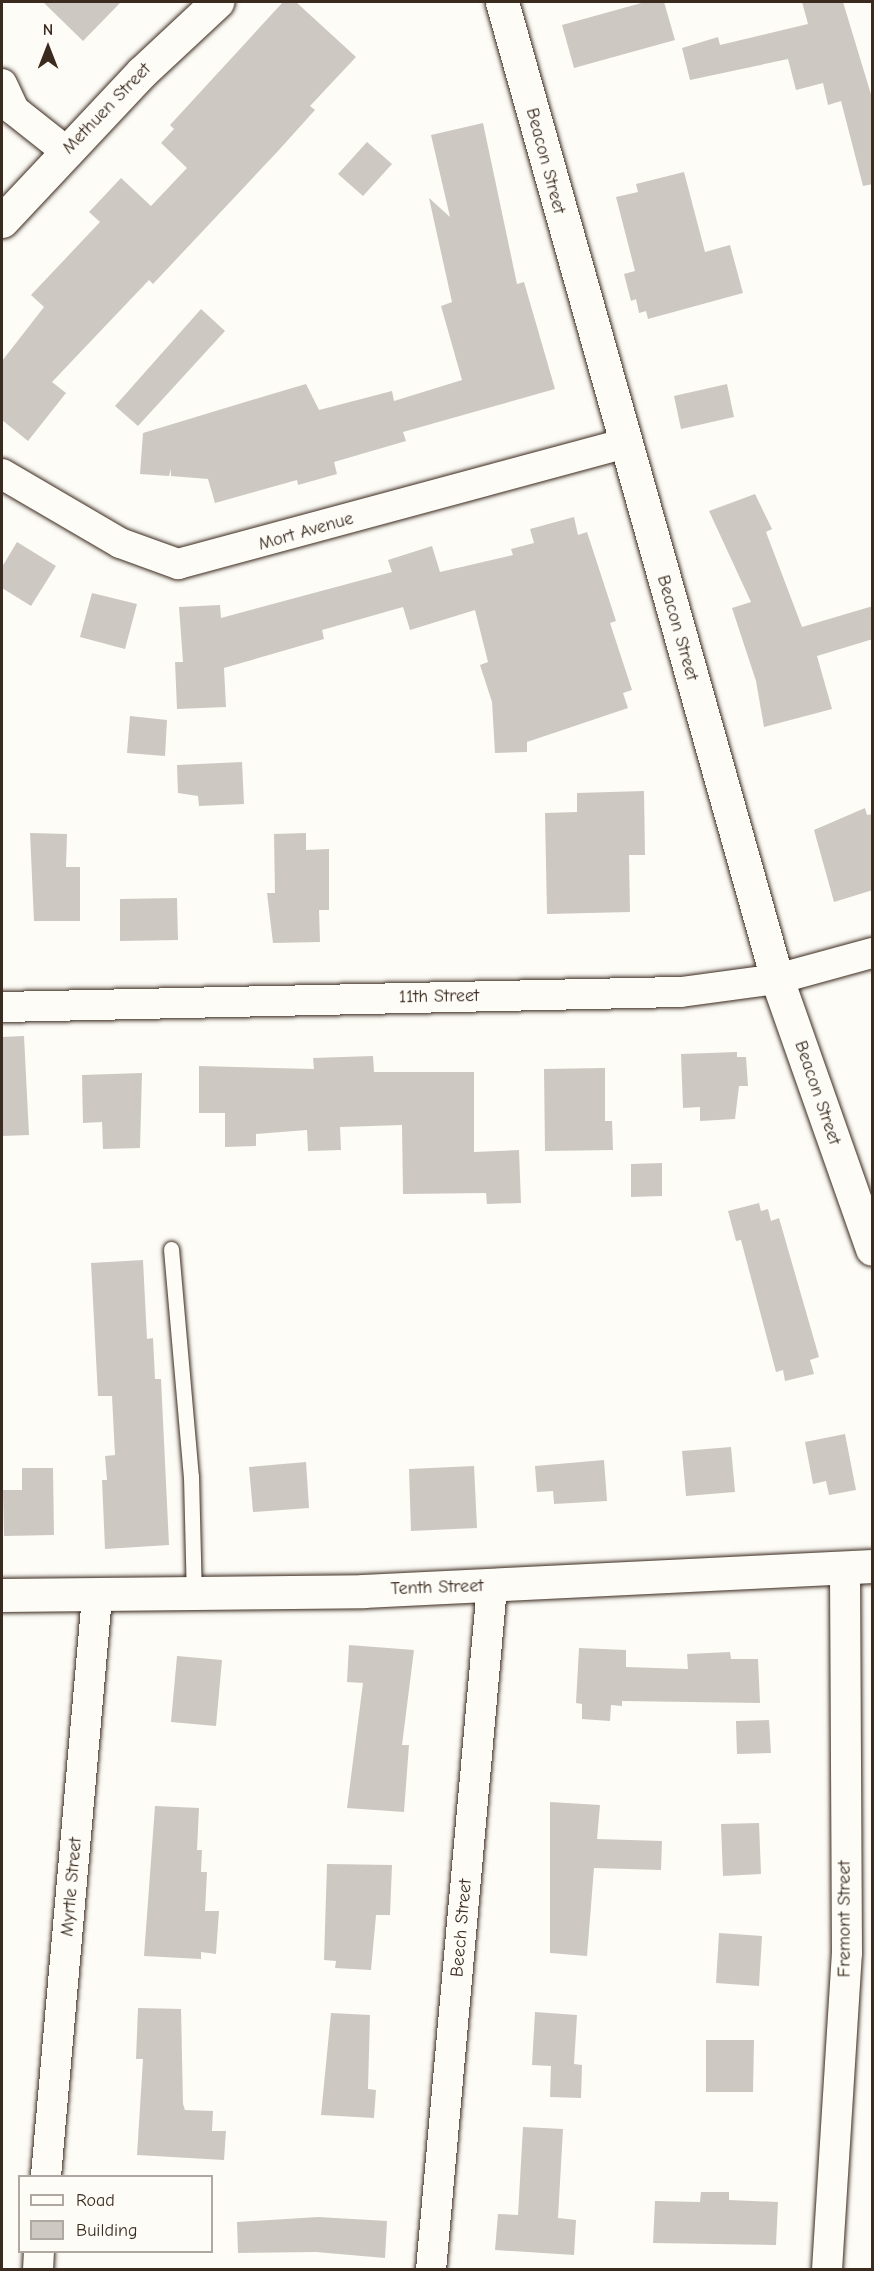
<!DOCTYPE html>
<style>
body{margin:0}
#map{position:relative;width:874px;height:2271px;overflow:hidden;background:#fdfcf7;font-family:"Comic Neue",sans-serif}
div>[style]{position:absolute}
.building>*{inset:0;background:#cdc8c2}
.roads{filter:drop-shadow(0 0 2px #3b2a1e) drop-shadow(0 0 2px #3b2a1e)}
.lane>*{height:15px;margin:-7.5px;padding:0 7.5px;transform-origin:7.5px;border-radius:7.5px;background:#fdfcf7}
.street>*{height:30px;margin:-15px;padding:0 15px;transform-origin:15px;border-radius:15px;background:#fdfcf7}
.secondary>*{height:33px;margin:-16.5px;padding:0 16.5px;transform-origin:16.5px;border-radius:16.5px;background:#fdfcf7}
span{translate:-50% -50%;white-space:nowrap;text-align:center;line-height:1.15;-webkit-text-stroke:6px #fdfcf7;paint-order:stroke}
.street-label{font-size:18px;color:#3b2a1e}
.frame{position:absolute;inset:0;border:3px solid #3b2a1e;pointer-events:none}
.legend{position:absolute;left:18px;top:2175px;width:195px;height:78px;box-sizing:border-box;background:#fdfcf7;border:2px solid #afa8a0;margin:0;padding:8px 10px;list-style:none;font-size:18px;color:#3b2a1e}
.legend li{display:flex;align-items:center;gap:12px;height:30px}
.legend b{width:30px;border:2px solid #afa8a0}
.north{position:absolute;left:18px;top:18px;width:60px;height:60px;-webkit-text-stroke:4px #fdfcf7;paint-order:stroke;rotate:0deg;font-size:16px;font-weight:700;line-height:24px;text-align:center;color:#3b2a1e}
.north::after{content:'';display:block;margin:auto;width:21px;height:27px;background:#3b2a1e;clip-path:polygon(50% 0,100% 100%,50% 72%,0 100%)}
</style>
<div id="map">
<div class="building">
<div style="clip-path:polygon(43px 2px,121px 2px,83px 41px)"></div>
<div style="clip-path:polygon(283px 2px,296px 2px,356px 57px,310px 106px,315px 110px,278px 151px,153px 284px,149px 280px,52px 382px,66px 393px,28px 441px,2px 420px,2px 361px,44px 307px,31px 295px,100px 222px,89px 212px,121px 178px,151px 206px,187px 168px,161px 143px,174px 129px,170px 125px)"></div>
<div style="clip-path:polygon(645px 2px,664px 2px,675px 40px,574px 68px,562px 25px)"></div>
<div style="clip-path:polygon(802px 2px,843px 2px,873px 101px,873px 184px,863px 186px,841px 101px,828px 105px,823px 83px,796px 90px,788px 59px,690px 80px,682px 48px,718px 37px,720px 45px,808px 24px)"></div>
<div style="clip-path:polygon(483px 123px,517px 284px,524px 282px,555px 389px,403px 432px,406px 441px,334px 462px,337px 474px,298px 485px,297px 480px,215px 503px,208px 479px,171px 476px,171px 469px,169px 476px,140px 474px,143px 433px,272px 394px,306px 384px,319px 410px,392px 391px,394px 401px,462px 380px,441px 306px,452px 302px,429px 198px,450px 217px,431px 135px)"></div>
<div style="clip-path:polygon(367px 142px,392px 164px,363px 196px,338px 174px)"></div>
<div style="clip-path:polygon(684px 172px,705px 252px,730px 245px,743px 293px,648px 319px,646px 311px,639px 313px,636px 299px,631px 301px,624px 274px,635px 271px,616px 197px,638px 192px,636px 184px)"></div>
<div style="clip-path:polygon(201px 309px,225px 331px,138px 426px,115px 406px)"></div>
<div style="clip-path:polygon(727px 384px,734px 417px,681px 429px,674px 396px)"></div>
<div style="clip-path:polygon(755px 494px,772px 529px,766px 532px,802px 627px,873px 606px,873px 639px,817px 656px,832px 709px,764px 727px,756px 681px,732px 608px,751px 602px,709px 511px)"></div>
<div style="clip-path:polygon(574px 517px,578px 535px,587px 532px,616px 621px,610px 623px,632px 690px,623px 693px,628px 708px,527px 742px,527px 752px,495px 753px,492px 702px,480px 665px,488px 662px,475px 610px,410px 630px,403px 607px,322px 630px,324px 639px,224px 668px,226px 707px,177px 709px,175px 662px,183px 662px,179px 607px,220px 605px,221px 618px,392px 572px,388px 560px,432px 546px,440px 572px,513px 555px,511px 549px,534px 543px,530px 529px)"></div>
<div style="clip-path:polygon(17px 542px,56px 566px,31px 606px,2px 588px,2px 567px)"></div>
<div style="clip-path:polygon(92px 593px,137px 604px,125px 649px,80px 637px)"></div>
<div style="clip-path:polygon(130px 716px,167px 720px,165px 756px,127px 753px)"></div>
<div style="clip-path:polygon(242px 762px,244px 804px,199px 806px,198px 796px,178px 793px,177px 765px)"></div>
<div style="clip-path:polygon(644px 791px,645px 855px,629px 855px,630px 912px,547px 914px,545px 813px,577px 812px,577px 793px)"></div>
<div style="clip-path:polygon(865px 808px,867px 815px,873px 814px,873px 890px,834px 902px,814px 830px)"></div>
<div style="clip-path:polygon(30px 833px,67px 834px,66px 867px,80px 867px,80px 921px,34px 921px)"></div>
<div style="clip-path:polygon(306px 833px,306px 850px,329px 849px,329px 910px,319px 910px,320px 942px,273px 943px,267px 893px,275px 893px,274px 834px)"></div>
<div style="clip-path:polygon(177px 898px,178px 940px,120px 941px,120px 899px)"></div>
<div style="clip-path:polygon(24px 1036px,29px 1135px,2px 1136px,2px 1037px)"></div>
<div style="clip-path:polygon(737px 1052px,737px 1057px,746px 1057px,748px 1086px,739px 1086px,735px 1119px,700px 1121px,700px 1107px,683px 1108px,681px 1054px)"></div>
<div style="clip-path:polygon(373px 1056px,374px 1072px,474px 1072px,474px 1152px,519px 1150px,521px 1203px,487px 1204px,486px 1193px,403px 1194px,402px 1125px,340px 1127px,341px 1150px,308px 1151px,307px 1130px,256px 1134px,256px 1146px,225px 1147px,225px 1113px,199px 1113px,199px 1066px,314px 1069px,313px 1058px)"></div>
<div style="clip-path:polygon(605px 1068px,605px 1121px,612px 1121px,613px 1150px,545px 1151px,544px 1069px)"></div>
<div style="clip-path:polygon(142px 1073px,140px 1148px,103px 1149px,102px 1122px,83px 1123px,82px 1075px)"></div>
<div style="clip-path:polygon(662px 1163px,662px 1196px,631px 1197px,631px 1164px)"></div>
<div style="clip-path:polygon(759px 1203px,761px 1211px,768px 1209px,771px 1221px,779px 1218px,819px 1357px,810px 1360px,814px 1374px,785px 1381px,783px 1370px,776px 1372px,741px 1240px,736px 1241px,728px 1211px)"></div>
<div style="clip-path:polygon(143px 1260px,147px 1339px,153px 1338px,155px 1379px,161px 1379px,169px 1545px,105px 1549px,102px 1480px,107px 1480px,105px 1456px,115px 1455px,112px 1396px,98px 1396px,91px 1263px)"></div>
<div style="clip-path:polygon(845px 1434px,856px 1490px,829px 1495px,826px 1481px,813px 1484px,805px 1442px)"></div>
<div style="clip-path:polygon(731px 1447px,735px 1492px,686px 1496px,682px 1451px)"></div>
<div style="clip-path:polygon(604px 1460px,607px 1501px,554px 1504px,553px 1491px,537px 1492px,535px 1466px)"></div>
<div style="clip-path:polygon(306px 1462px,309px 1508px,253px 1512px,249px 1467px)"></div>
<div style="clip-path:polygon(474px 1466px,477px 1528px,411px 1531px,409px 1469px)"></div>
<div style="clip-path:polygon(22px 1468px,53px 1468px,54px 1535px,4px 1536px,3px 1490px,22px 1490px)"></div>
<div style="clip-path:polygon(349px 1645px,414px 1650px,402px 1745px,409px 1745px,404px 1812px,347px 1808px,363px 1683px,347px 1682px)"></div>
<div style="clip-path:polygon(579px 1648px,626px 1650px,626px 1667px,688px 1669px,687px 1654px,730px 1652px,731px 1659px,758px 1659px,760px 1703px,622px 1701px,622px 1706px,611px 1705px,610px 1721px,582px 1719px,582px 1704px,576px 1703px)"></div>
<div style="clip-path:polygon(177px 1656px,222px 1660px,216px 1726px,171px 1722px)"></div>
<div style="clip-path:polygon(769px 1720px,771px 1753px,737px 1754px,736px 1721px)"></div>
<div style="clip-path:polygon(550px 1802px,600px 1805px,597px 1839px,662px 1841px,661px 1870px,594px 1868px,587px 1956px,550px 1953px)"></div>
<div style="clip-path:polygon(155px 1806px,199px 1808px,197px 1850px,202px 1850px,201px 1872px,207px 1872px,205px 1911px,219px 1911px,216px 1954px,201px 1952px,201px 1959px,144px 1956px)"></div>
<div style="clip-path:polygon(759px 1823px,761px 1874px,723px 1876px,721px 1824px)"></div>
<div style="clip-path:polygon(327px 1864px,392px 1865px,390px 1915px,376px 1915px,371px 1970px,335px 1968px,336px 1961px,324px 1960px)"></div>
<div style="clip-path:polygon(719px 1933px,762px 1936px,759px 1986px,716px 1983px)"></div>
<div style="clip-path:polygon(138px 2008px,181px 2009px,183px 2104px,185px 2110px,213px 2111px,212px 2131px,226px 2131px,224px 2160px,137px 2155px,143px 2059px,136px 2059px)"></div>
<div style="clip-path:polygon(535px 2012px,577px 2015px,574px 2064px,582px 2065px,581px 2098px,550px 2097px,551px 2066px,532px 2065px)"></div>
<div style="clip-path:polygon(331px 2013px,370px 2015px,368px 2089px,376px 2090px,374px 2118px,321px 2115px)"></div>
<div style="clip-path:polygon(706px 2040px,754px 2040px,753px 2092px,706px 2092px)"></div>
<div style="clip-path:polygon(523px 2127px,563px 2129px,558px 2218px,576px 2220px,574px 2255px,495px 2250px,498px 2214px,518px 2215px)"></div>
<div style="clip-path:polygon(701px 2192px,729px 2192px,729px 2200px,778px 2202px,776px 2245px,653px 2243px,655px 2201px,700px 2202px)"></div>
<div style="clip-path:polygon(318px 2217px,387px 2221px,385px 2258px,316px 2252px,238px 2253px,237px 2222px)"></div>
</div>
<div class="roads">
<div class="lane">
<div style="left:171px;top:1249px;width:228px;rotate:85deg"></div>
<div style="left:191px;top:1476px;width:120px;rotate:88.6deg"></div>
</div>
<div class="street">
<div style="left:2px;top:84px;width:29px;rotate:65deg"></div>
<div style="left:14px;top:110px;width:66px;rotate:38.3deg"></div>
<div style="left:2px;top:474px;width:137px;rotate:30.3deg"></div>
<div style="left:120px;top:543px;width:62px;rotate:19.9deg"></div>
<div style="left:178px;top:564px;width:463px;rotate:-15.1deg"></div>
<div style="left:2px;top:1007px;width:679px;rotate:-1.27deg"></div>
<div style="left:681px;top:992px;width:97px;rotate:-7.7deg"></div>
<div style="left:777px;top:979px;width:98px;rotate:-15.3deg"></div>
<div style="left:46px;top:2176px;width:581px;rotate:-84.97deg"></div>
<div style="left:38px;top:2270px;width:18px;rotate:-87deg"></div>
<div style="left:431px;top:2270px;width:687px;rotate:-84.9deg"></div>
<div style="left:827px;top:2270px;width:318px;rotate:-86.4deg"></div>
<div style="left:847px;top:1953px;width:384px;rotate:-90.3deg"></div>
</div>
<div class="secondary">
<div style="left:502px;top:2px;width:1015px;rotate:74.28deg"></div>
<div style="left:777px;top:979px;width:286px;rotate:70.6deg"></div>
<div style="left:2px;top:221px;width:204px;rotate:-46.8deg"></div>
<div style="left:142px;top:72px;width:103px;rotate:-43deg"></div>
<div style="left:2px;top:1595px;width:361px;rotate:-0.6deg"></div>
<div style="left:363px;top:1591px;width:510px;rotate:-2.81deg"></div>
</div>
</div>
<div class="street-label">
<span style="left:107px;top:109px;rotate:-46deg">Methuen Street</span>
<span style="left:545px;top:161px;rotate:75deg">Beacon Street</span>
<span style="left:306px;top:532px;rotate:-16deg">Mort Avenue</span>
<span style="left:677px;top:628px;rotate:74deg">Beacon Street</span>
<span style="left:439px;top:997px;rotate:-1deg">11th Street</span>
<span style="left:817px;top:1093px;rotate:71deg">Beacon Street</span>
<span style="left:437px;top:1588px;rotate:-2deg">Tenth Street</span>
<span style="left:72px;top:1887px;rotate:-85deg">Myrtle Street</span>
<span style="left:845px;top:1919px;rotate:-90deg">Fremont Street</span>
<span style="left:462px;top:1928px;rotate:-85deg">Beech Street</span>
</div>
<div class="frame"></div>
<ul class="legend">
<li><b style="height:8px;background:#fdfcf7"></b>Road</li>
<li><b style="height:16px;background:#cdc8c2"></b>Building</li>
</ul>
<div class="north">N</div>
</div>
